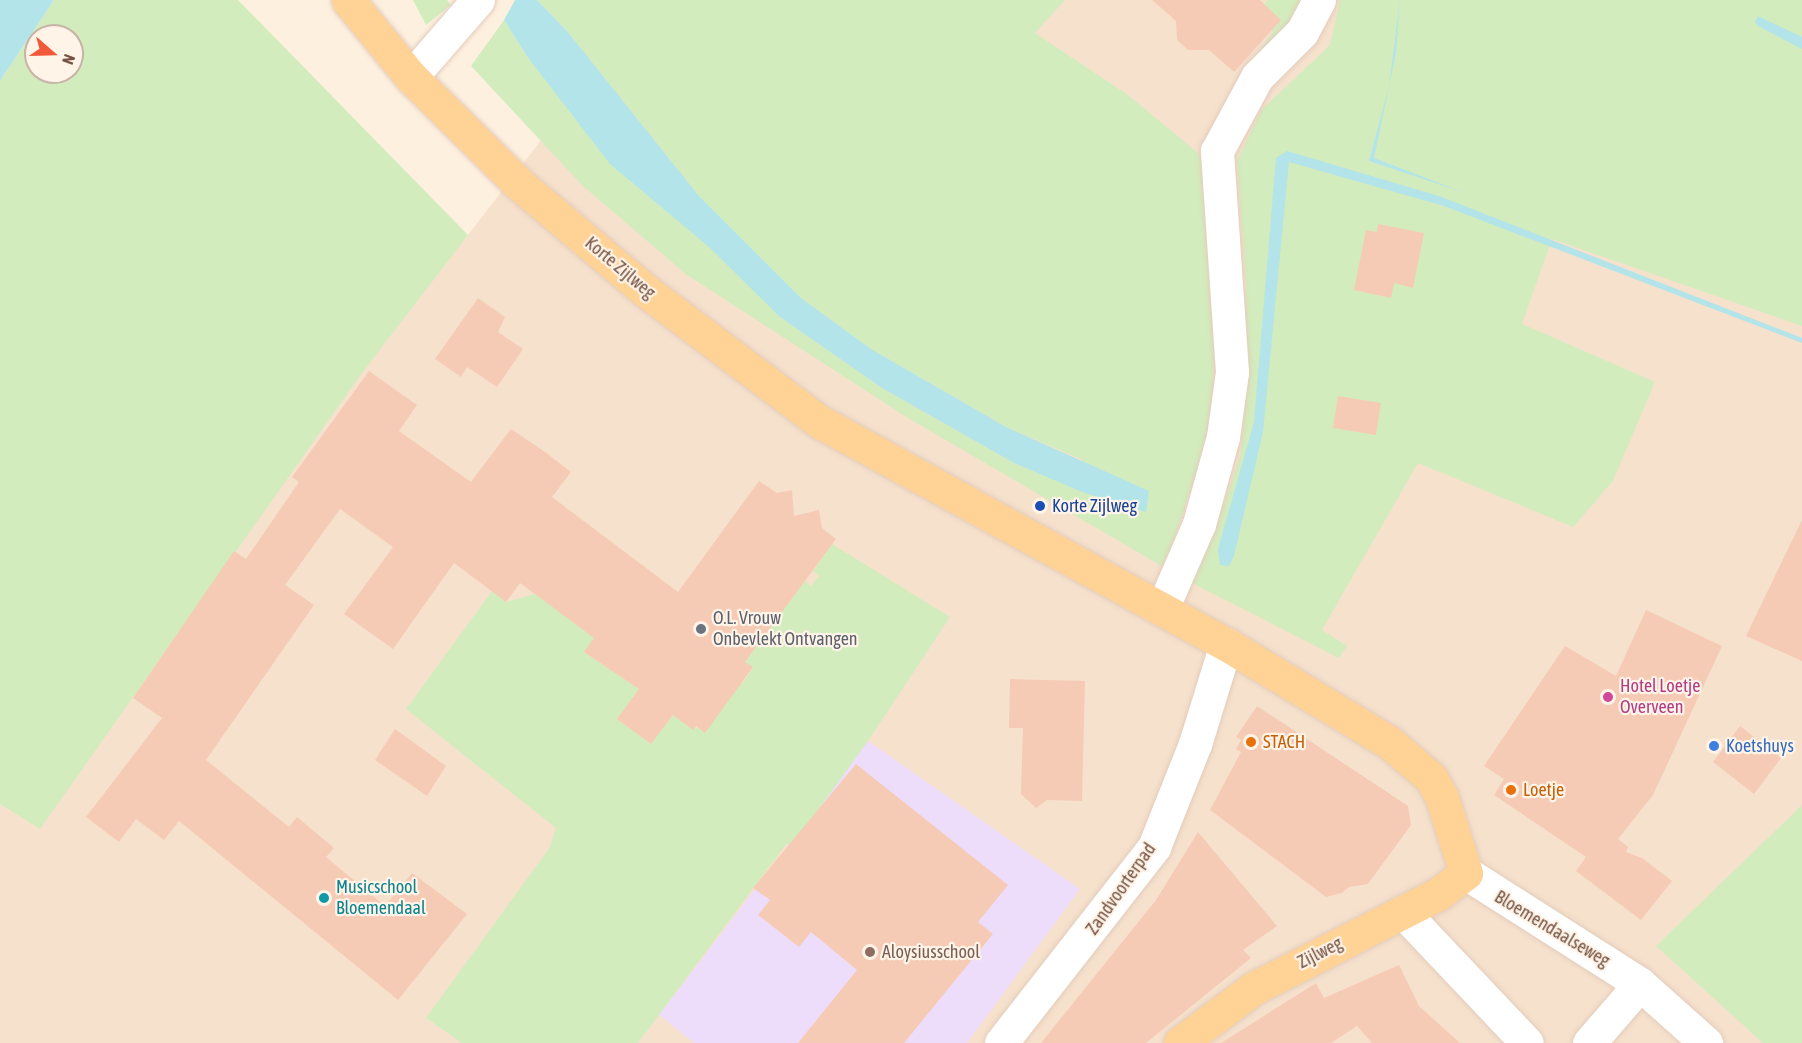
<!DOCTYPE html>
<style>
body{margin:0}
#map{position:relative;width:1802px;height:1043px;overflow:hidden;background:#fef0df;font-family:"Asap Condensed",sans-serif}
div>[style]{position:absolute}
.residential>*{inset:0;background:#f6e1cd}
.education>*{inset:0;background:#eddcfa}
.green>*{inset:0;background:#d3ecbd}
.water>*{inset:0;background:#b3e4e9}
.building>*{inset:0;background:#f6cbb5}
.roads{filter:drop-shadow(0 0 2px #e3ccbb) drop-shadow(0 0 2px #e3ccbb)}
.minor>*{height:33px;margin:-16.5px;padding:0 16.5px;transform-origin:16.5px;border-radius:16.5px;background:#fff}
.major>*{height:33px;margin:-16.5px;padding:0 16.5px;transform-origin:16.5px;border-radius:16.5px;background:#ffd295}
.dots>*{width:16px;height:16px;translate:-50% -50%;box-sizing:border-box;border:3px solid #fff4e7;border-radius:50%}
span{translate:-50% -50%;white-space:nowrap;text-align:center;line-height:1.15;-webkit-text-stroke:4.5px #fff4e7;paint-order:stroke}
.street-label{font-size:18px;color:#765445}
.transit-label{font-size:18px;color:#164399}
.left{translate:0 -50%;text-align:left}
.worship-label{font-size:18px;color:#5b616d}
.hotel-label{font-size:18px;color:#b23c85}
.food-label{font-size:18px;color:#c56008}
.shop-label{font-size:18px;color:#366cbe}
.culture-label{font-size:18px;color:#0d838f}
.education-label{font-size:18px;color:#785e54}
.north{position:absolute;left:24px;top:24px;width:60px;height:60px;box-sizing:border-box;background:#fff4e7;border:2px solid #c8b4a6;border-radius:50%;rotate:110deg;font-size:16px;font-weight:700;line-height:24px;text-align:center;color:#765445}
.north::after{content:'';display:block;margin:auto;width:21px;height:27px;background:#f2583a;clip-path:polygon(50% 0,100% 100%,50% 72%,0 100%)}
</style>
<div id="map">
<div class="residential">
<div style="clip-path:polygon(576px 0,1802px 0,1802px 1043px,0 1043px,0 788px,468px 235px,545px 135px)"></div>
</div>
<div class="education">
<div style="clip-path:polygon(868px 741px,1080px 889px,967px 1043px,694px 1043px,659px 1015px)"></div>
</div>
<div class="green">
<div style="clip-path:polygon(evenodd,54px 0,238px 0,468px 235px,362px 373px,40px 829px,0 804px,0 81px,54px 0,36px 36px,72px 36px,72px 72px,36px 72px,36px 36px)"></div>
<div style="clip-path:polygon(413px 0,447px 0,451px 5px,426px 25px)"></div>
<div style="clip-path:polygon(537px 0,1065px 0,1035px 33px,1128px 95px,1214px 166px,1217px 338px,1208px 437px,1165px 568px,908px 418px,687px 275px,583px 186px,471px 66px,504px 20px,526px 55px,780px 317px,882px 388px,1014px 463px,1048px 477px,1083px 460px,1006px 427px,871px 349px,801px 298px,699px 196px,567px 31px)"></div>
<div style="clip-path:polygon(1268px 0,1310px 0,1273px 63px,1259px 50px,1273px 32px,1254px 15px)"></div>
<div style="clip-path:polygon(1340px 0,1802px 0,1802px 326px,1552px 239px,1522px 324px,1655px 382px,1613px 481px,1573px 527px,1418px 463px,1322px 630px,1347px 646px,1339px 658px,1190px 582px,1218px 523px,1240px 456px,1245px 410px,1246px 284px,1237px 161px,1261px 110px,1330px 45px)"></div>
<div style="clip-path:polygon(832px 544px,950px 617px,868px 741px,800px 835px,790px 846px,787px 843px,638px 1043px,462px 1043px,426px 1018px,550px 847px,556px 828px,406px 709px,492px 591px,506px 602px,535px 594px,595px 638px,589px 647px,590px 656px,639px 689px,617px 719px,651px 744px,673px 715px,705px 732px,734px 678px,742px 684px,753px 668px,745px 662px,805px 581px,811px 586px,819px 576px,813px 571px)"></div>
<div style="clip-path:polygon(1802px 805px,1802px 1043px,1763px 1043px,1656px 946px)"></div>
</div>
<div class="water">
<div style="clip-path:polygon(0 0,54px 0,0 81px)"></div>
<div style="clip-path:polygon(515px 0,537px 0,567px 31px,699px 196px,801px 298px,871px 349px,1006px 427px,1149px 491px,1146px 512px,1082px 492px,1014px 463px,882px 388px,780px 317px,709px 247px,610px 164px,526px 55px,504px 20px)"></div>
<div style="clip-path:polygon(1400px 0,1396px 53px,1374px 158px,1465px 193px,1369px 161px,1389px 86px)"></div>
<div style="clip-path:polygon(1758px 16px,1802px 37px,1802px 49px,1758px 26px,1755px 22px)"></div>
<div style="clip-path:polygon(1287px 151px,1439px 196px,1802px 338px,1802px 343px,1444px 206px,1289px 162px,1263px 432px,1234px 556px,1229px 566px,1220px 565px,1218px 549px,1254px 422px,1276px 158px)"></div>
</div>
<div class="building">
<div style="clip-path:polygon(1152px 0,1260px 0,1281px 20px,1234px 72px,1209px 50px,1188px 50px,1177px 40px,1176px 21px)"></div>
<div style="clip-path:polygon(1378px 224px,1424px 233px,1413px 288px,1394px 283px,1391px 298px,1354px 290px,1366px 230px,1377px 232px)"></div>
<div style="clip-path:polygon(478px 298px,505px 317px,498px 332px,523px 349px,497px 387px,467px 367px,461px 377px,435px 359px)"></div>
<div style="clip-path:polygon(369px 371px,417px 405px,399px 431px,471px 482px,511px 429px,545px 452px,571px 472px,552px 497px,678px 592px,759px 481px,777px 493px,792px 490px,794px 516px,819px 510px,822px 528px,836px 539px,745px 662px,753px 667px,705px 733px,696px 726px,693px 730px,673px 715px,651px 744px,617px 719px,639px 689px,584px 652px,594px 638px,520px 583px,506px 602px,454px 563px,393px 649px,344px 614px,393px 547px,340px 509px,285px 585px,314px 605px,206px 760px,289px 827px,297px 817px,334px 848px,326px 857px,385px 906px,412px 873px,467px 914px,398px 1000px,179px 821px,164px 840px,136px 819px,119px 842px,86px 817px,162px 718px,133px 698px,234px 551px,246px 559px,299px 482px,292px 477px)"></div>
<div style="clip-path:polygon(1338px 396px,1381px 403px,1376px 435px,1333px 428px)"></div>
<div style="clip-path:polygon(1802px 520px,1802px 661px,1746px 636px)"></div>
<div style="clip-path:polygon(1646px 610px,1722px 646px,1653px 795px,1618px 839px,1628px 847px,1626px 852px,1642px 858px,1672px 881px,1641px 920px,1576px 871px,1586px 857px,1494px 795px,1504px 779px,1484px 766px,1565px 646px,1616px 676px)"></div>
<div style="clip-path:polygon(1010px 679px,1085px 681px,1082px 801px,1047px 800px,1036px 808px,1021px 794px,1023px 728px,1009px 728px)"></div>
<div style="clip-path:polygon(1257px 706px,1408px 806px,1411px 825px,1368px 884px,1349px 887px,1342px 893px,1326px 897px,1210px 810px,1241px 752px,1236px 749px,1241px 740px,1236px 737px)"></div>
<div style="clip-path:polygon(1740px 726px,1781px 758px,1754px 794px,1713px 762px)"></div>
<div style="clip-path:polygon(395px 729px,446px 766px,427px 796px,375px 760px)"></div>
<div style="clip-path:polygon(856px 764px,1008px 885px,978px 922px,993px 934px,904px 1043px,798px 1043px,857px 970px,811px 932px,799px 947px,758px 915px,770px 900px,753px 888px)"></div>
<div style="clip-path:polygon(1198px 832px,1277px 926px,1243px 950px,1251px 958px,1146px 1043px,1041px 1043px,1156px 900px)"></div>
<div style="clip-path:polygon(1399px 965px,1419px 1006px,1460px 1043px,1372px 1043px,1357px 1026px,1331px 1043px,1221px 1043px,1316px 983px,1324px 998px)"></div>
</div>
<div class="roads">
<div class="minor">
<div style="left:411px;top:77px;width:102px;rotate:-49deg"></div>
<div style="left:1162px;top:609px;width:93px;rotate:-66.5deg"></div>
<div style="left:1199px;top:524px;width:90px;rotate:-74.6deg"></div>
<div style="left:1223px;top:437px;width:66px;rotate:-82.1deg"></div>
<div style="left:1232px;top:372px;width:222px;rotate:-93.9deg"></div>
<div style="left:1217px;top:151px;width:84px;rotate:-61.6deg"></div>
<div style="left:1257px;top:77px;width:64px;rotate:-45deg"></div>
<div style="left:1302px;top:32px;width:36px;rotate:-62deg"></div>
<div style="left:1466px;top:873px;width:206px;rotate:32.5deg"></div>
<div style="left:1640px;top:984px;width:89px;rotate:41.8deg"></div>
<div style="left:1403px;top:912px;width:180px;rotate:46.6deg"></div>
<div style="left:1001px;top:1043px;width:249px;rotate:-52deg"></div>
<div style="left:1154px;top:847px;width:111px;rotate:-68.3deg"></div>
<div style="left:1195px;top:744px;width:105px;rotate:-72.8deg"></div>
<div style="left:1589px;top:1043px;width:78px;rotate:-49.2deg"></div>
</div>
<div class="major">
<div style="left:348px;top:0;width:99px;rotate:50.7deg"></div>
<div style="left:411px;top:77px;width:151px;rotate:44.7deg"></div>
<div style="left:518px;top:183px;width:167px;rotate:40.2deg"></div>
<div style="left:646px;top:291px;width:218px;rotate:37deg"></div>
<div style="left:820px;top:422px;width:463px;rotate:28.7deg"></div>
<div style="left:1226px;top:644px;width:192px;rotate:31.1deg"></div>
<div style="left:1390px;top:743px;width:54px;rotate:40.5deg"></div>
<div style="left:1431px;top:778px;width:23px;rotate:61deg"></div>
<div style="left:1442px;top:798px;width:79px;rotate:72.3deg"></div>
<div style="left:1466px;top:873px;width:35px;rotate:143deg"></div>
<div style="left:1438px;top:894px;width:207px;rotate:152.9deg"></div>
<div style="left:1254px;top:988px;width:92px;rotate:143.4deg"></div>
</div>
</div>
<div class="dots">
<div style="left:1040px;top:506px;background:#1a4fb4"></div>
<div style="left:701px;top:629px;background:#6b7280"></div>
<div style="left:1608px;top:697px;background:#d1479c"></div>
<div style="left:1251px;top:742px;background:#e8710a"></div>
<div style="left:1714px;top:746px;background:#3f7fe0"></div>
<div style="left:1511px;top:790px;background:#e8710a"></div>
<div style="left:324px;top:898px;background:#0f9aa8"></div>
<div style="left:870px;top:952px;background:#8d6e63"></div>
</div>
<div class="street-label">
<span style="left:620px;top:268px;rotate:40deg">Korte Zijlweg</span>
<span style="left:1121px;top:889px;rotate:-55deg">Zandvoorterpad</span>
<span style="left:1552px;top:929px;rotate:31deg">Bloemendaalseweg</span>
<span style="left:1320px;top:953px;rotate:-27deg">Zijlweg</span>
</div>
<div class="transit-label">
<span class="left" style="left:1052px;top:506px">Korte Zijlweg</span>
</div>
<div class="worship-label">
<span class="left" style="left:713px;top:629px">O.L. Vrouw<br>Onbevlekt Ontvangen</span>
</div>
<div class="hotel-label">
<span class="left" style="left:1620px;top:697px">Hotel Loetje<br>Overveen</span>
</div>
<div class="food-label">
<span class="left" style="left:1263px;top:742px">STACH</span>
<span class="left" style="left:1523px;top:790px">Loetje</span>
</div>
<div class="shop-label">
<span class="left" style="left:1726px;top:746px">Koetshuys</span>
</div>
<div class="culture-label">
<span class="left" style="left:336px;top:898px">Musicschool<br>Bloemendaal</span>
</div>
<div class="education-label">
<span class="left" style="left:882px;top:952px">Aloysiusschool</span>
</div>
<div class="north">N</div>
</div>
